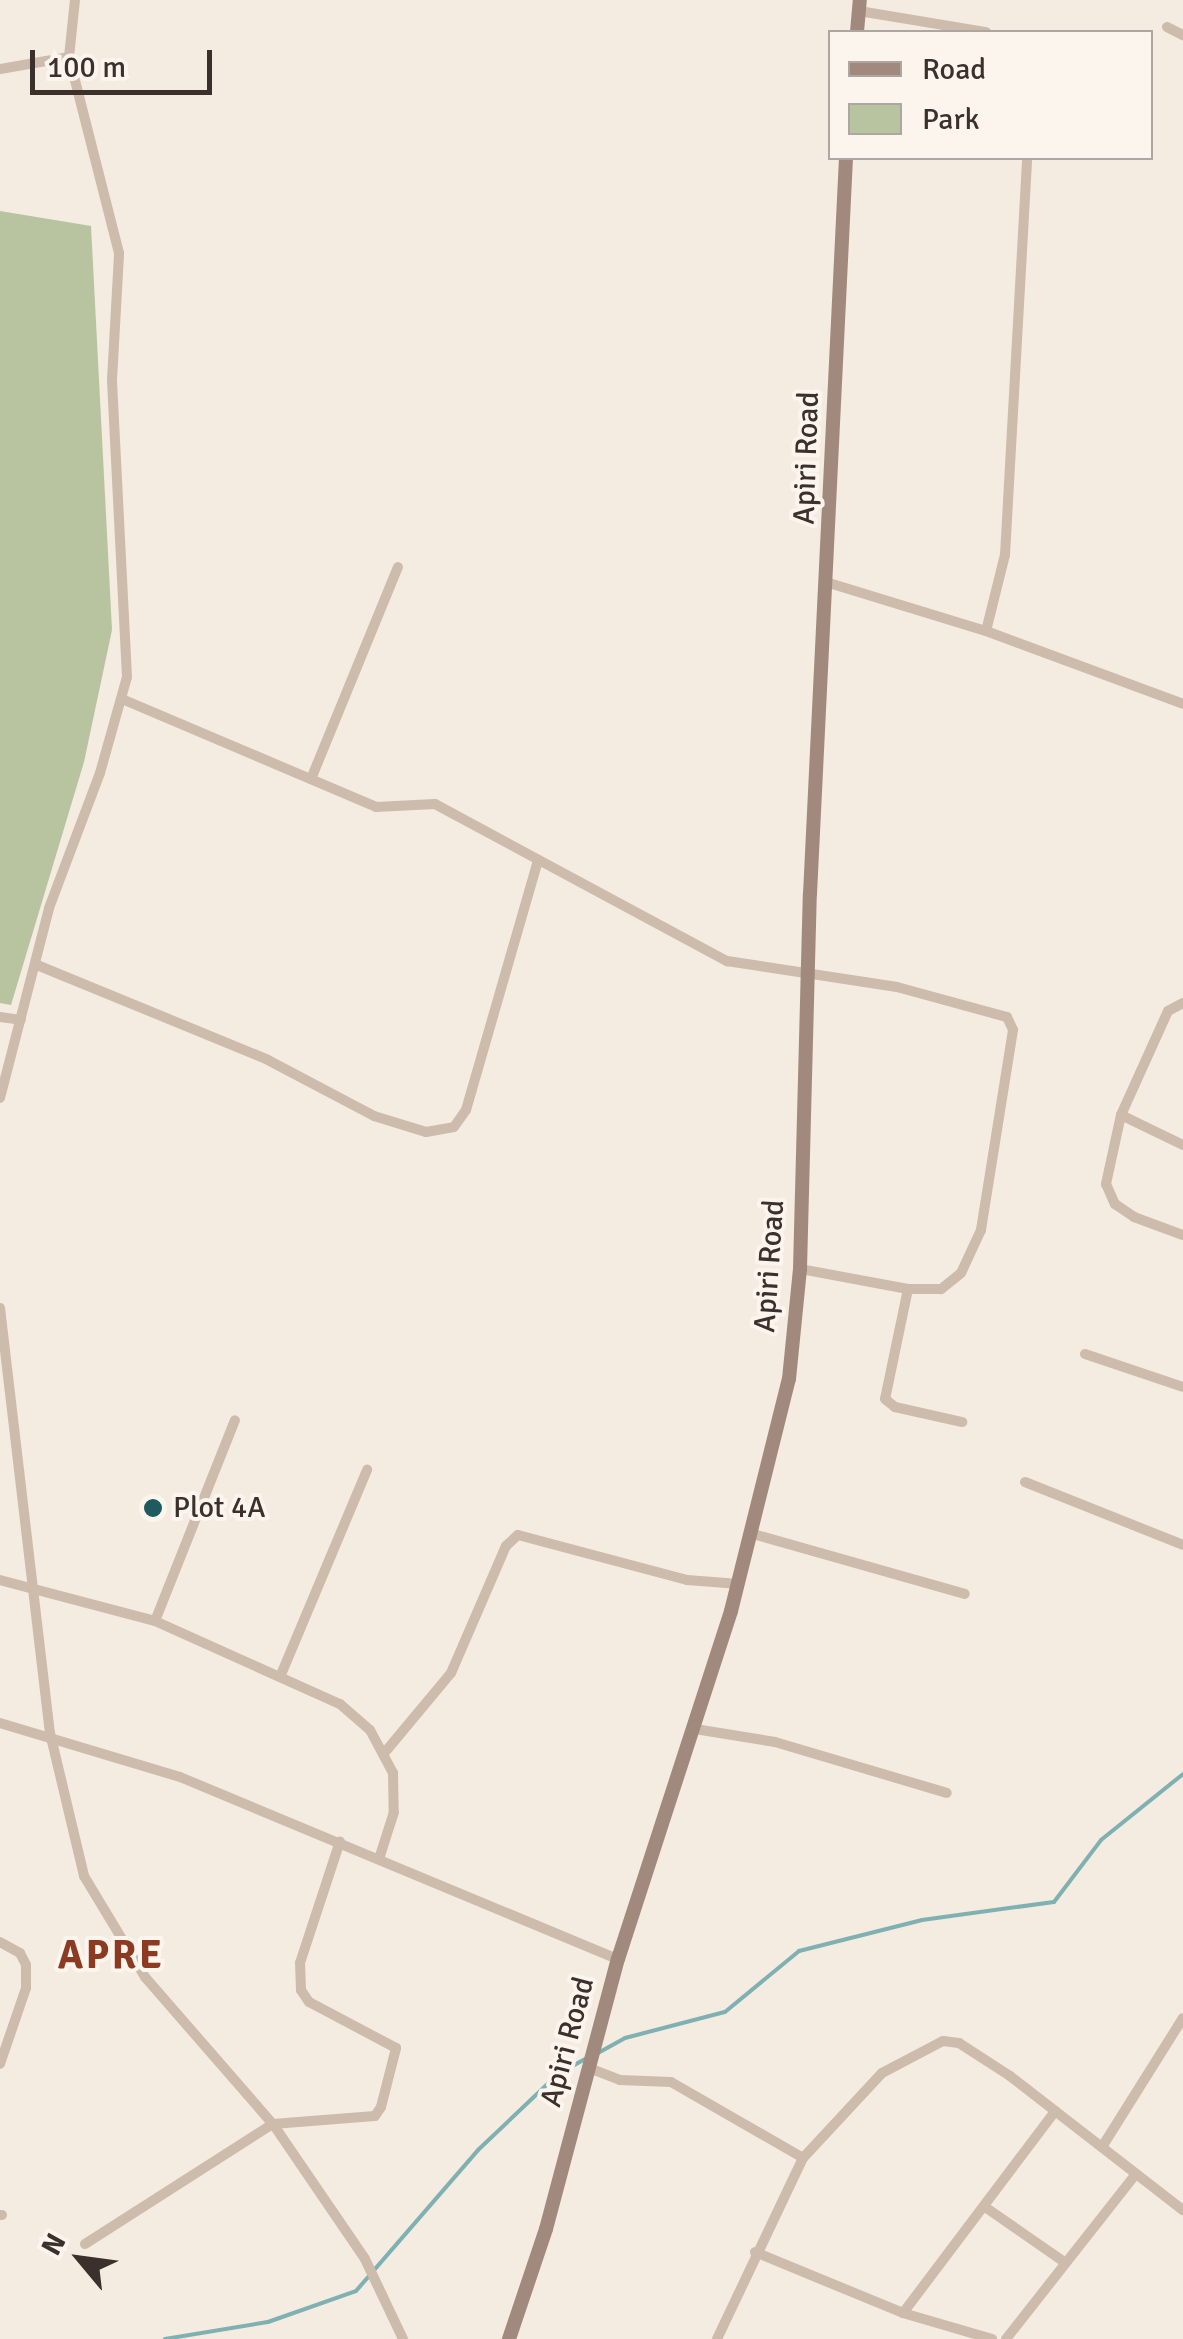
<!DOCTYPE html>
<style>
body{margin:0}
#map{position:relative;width:1183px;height:2339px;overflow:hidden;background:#f4ebe1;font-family:Signika,sans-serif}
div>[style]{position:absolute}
.green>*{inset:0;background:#b8c4a0}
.stream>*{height:4px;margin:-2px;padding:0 2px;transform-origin:2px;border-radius:2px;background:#7fb0b2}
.street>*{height:10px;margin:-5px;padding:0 5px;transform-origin:5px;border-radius:5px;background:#cdbbac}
.secondary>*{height:14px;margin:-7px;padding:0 7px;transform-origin:7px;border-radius:7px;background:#a18a7d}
.dots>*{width:28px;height:28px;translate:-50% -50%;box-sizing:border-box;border:5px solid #fbf5ee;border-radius:50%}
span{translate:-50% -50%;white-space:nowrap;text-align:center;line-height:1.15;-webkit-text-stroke:8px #fbf5ee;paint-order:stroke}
.street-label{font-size:30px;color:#3b302b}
.poi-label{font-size:30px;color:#3b302b}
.left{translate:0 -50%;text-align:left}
.district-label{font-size:40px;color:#8c3b22;font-weight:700;letter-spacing:2.5px}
.legend{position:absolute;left:828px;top:30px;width:325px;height:130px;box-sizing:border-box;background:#fbf5ee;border:2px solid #aea6a0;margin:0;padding:12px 18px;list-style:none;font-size:30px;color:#3b302b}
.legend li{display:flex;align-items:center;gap:20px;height:50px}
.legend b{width:50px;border:2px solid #aea6a0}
.north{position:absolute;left:30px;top:2209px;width:100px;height:100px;-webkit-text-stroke:8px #fbf5ee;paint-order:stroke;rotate:299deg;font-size:28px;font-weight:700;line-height:40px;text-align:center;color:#3b302b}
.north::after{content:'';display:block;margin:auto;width:35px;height:45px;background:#3b302b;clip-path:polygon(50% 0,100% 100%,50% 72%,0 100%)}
.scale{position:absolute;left:30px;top:50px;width:182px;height:45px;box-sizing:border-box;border:5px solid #3b302b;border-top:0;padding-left:12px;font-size:30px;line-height:35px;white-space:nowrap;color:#3b302b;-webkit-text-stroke:8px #fbf5ee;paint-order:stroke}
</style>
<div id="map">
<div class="green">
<div style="clip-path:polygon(0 211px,91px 226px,112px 630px,84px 762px,11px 1005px,0 1003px)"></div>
</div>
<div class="stream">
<div style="left:598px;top:2053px;width:31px;rotate:-29deg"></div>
<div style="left:625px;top:2038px;width:103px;rotate:-14.6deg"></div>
<div style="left:725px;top:2012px;width:96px;rotate:-39.5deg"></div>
<div style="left:799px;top:1951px;width:127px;rotate:-14.1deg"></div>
<div style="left:922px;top:1920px;width:133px;rotate:-7.8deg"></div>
<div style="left:1054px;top:1902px;width:78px;rotate:-52.8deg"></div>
<div style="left:1101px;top:1840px;width:105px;rotate:-38.8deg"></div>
<div style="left:165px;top:2339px;width:104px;rotate:-9.4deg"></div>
<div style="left:268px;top:2322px;width:93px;rotate:-19.4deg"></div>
<div style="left:356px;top:2291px;width:186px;rotate:-49.1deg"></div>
<div style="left:478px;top:2150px;width:110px;rotate:-43.5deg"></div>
<div style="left:558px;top:2074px;width:31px;rotate:-29deg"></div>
</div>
<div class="street">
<div style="left:859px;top:11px;width:129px;rotate:9.4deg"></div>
<div style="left:1167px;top:27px;width:18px;rotate:27deg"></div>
<div style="left:0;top:69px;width:70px;rotate:-9.9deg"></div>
<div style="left:69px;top:57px;width:57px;rotate:-84deg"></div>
<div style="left:829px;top:583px;width:164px;rotate:17deg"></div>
<div style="left:986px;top:631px;width:210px;rotate:20.3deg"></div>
<div style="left:986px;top:631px;width:78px;rotate:-76deg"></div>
<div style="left:1005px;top:555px;width:398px;rotate:-86.8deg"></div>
<div style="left:122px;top:699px;width:276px;rotate:23deg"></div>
<div style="left:376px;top:807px;width:59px;rotate:-2.9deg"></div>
<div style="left:435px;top:804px;width:332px;rotate:28.3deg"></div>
<div style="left:727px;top:961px;width:172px;rotate:8.7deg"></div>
<div style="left:897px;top:987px;width:114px;rotate:15.3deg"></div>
<div style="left:1007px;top:1017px;width:14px;rotate:65deg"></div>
<div style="left:1013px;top:1030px;width:203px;rotate:99.1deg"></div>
<div style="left:981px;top:1230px;width:47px;rotate:114.9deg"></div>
<div style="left:961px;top:1273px;width:26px;rotate:141deg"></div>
<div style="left:941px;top:1289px;width:33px;rotate:180deg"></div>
<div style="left:908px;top:1289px;width:110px;rotate:-169.5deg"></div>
<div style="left:311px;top:779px;width:229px;rotate:-67.7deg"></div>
<div style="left:37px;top:965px;width:248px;rotate:22.3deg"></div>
<div style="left:266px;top:1059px;width:122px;rotate:27.8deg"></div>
<div style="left:374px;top:1116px;width:54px;rotate:17.1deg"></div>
<div style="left:426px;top:1132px;width:28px;rotate:-10deg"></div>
<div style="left:454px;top:1127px;width:21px;rotate:-55deg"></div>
<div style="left:466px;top:1110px;width:260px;rotate:-73.9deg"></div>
<div style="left:1183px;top:1003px;width:17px;rotate:152deg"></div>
<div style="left:1168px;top:1011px;width:114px;rotate:114.3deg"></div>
<div style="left:1121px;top:1115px;width:71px;rotate:102.3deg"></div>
<div style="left:1106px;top:1184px;width:22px;rotate:66deg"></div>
<div style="left:1115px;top:1204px;width:23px;rotate:34deg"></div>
<div style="left:1134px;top:1217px;width:52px;rotate:20.2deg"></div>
<div style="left:0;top:1017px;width:21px;rotate:8deg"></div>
<div style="left:0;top:1098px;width:196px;rotate:-75.5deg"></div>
<div style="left:49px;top:908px;width:144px;rotate:-69.3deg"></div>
<div style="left:100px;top:773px;width:100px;rotate:-74.3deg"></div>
<div style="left:127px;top:677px;width:297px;rotate:-92.9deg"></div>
<div style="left:112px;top:380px;width:127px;rotate:-86.8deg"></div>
<div style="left:119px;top:253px;width:202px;rotate:-104.3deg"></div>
<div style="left:1121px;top:1115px;width:69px;rotate:25.8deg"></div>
<div style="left:908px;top:1289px;width:112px;rotate:101.8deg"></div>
<div style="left:885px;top:1399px;width:13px;rotate:39deg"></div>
<div style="left:895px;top:1407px;width:69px;rotate:12.6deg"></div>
<div style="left:0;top:1308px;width:428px;rotate:83.3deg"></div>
<div style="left:50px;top:1733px;width:147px;rotate:76.6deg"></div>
<div style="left:84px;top:1876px;width:118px;rotate:58.9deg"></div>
<div style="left:145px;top:1977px;width:195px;rotate:49deg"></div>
<div style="left:273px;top:2124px;width:163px;rotate:55.7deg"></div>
<div style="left:365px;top:2259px;width:89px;rotate:64.6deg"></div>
<div style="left:1085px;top:1354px;width:103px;rotate:18.6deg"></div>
<div style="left:1025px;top:1482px;width:170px;rotate:21.7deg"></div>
<div style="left:753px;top:1534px;width:220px;rotate:15.8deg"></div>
<div style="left:0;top:1580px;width:160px;rotate:14.8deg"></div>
<div style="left:155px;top:1621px;width:203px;rotate:24.2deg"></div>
<div style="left:340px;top:1704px;width:40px;rotate:41deg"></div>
<div style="left:370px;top:1730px;width:49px;rotate:61.9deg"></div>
<div style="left:393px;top:1773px;width:39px;rotate:89deg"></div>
<div style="left:394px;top:1812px;width:46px;rotate:107.7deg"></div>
<div style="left:155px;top:1621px;width:216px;rotate:-68.3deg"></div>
<div style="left:280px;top:1677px;width:225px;rotate:-67.2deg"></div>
<div style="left:0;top:1723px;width:188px;rotate:16.7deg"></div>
<div style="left:180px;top:1777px;width:474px;rotate:22.6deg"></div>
<div style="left:695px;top:1729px;width:81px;rotate:9.2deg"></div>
<div style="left:775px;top:1742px;width:179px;rotate:16.5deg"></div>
<div style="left:386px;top:1751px;width:102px;rotate:-50.2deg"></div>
<div style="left:451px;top:1673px;width:138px;rotate:-66.6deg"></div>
<div style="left:506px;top:1546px;width:16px;rotate:-43deg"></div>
<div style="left:518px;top:1535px;width:175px;rotate:14.9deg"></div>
<div style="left:687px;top:1580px;width:52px;rotate:4.4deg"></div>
<div style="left:0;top:1942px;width:23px;rotate:29deg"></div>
<div style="left:20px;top:1953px;width:13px;rotate:63deg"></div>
<div style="left:26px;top:1965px;width:23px;rotate:90deg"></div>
<div style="left:26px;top:1988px;width:80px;rotate:108.9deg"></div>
<div style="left:589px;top:2068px;width:33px;rotate:21deg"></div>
<div style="left:620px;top:2080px;width:51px;rotate:2.2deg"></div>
<div style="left:671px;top:2082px;width:152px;rotate:29.9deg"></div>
<div style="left:1102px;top:2147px;width:152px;rotate:-57.9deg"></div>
<div style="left:985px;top:2207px;width:98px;rotate:34.7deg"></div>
<div style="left:0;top:2215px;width:2px"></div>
<div style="left:85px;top:2244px;width:223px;rotate:-32.6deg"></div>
<div style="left:273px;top:2124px;width:102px;rotate:-4.5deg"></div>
<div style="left:375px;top:2116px;width:11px;rotate:-56deg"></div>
<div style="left:381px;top:2107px;width:61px;rotate:-75.7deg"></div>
<div style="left:396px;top:2048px;width:98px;rotate:-152.1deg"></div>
<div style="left:309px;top:2002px;width:14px;rotate:-124deg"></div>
<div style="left:301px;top:1990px;width:27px;rotate:-92deg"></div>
<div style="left:300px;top:1963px;width:128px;rotate:-71.8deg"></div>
<div style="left:755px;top:2252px;width:160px;rotate:22.4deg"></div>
<div style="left:903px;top:2313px;width:93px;rotate:16.3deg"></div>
<div style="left:903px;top:2313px;width:253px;rotate:-53deg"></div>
<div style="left:717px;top:2339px;width:200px;rotate:-64.6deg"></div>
<div style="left:803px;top:2158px;width:116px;rotate:-47.1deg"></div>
<div style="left:882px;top:2073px;width:69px;rotate:-27.7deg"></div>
<div style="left:943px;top:2041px;width:16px;rotate:7deg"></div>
<div style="left:959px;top:2043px;width:61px;rotate:32.9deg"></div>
<div style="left:1010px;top:2076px;width:219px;rotate:37.8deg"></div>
<div style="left:1006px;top:2339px;width:209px;rotate:-51.8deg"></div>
</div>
<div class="secondary">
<div style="left:857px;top:32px;width:32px;rotate:-85deg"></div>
<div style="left:509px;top:2339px;width:116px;rotate:-71.4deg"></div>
<div style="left:546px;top:2229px;width:279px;rotate:-75.1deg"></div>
<div style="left:618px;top:1959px;width:366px;rotate:-72deg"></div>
<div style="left:731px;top:1611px;width:239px;rotate:-76deg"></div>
<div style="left:789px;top:1379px;width:111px;rotate:-84.3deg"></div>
<div style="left:800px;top:1269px;width:375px;rotate:-88.5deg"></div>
<div style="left:810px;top:894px;width:737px;rotate:-87.2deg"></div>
</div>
<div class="dots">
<div style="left:153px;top:1508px;background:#1f5a5e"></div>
</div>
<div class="street-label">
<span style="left:807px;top:458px;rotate:-88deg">Apiri Road</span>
<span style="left:770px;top:1266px;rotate:-86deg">Apiri Road</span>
<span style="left:568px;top:2042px;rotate:-75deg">Apiri Road</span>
</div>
<div class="poi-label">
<span class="left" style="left:173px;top:1508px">Plot 4A</span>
</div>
<div class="district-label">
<span style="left:111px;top:1955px">APRE</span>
</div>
<ul class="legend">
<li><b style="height:12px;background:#a18a7d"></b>Road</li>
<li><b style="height:28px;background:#b8c4a0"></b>Park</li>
</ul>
<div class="north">N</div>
<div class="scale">100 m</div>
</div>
